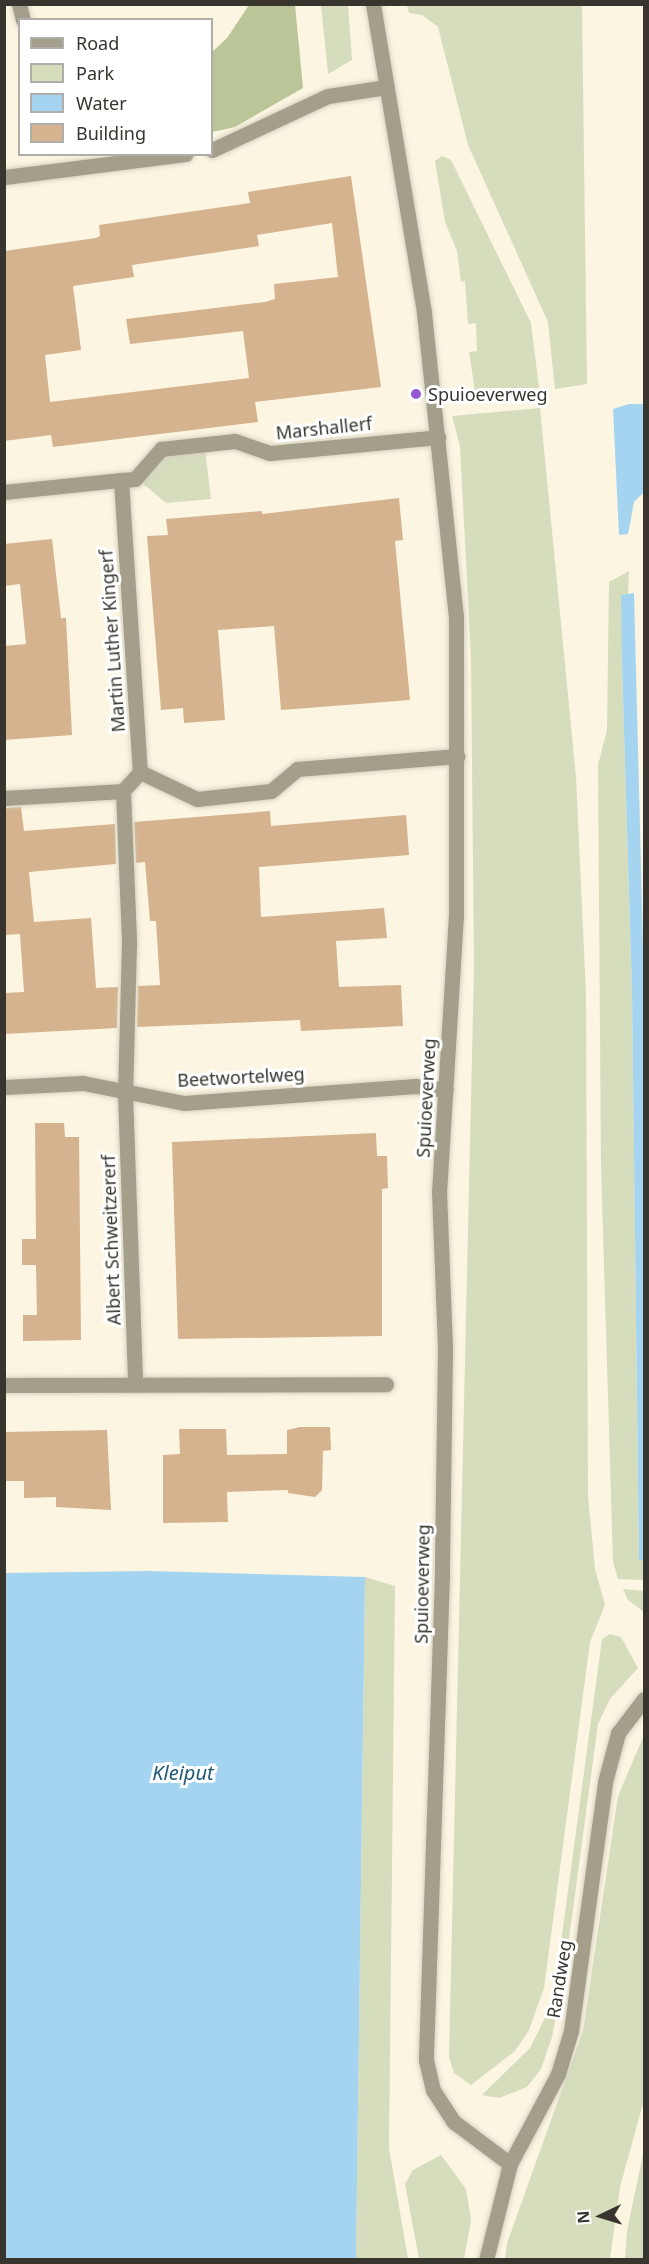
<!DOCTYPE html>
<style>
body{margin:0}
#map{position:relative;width:649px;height:2264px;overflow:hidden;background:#fbf5e2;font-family:"Noto Sans",sans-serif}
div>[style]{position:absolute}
.green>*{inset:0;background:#d5ddbd}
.forest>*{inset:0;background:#bac698}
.water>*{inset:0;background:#a4d4ef}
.building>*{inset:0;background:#d4b38e}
.roads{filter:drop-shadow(0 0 2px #d8d2c2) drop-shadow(0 0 2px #d8d2c2)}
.minor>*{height:15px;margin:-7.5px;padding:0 7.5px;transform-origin:7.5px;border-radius:7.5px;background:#a39f8b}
.dots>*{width:16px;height:16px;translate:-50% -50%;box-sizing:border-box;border:3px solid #fff;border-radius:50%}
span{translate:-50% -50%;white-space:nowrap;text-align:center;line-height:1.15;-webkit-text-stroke:6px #fff;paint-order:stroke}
.poi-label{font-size:18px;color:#37352e}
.left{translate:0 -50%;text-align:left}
.street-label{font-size:18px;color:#37352e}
.water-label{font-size:20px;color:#205a76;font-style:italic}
.frame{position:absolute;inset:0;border:6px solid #37352e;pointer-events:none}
.legend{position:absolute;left:18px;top:18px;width:195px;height:138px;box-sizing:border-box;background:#fff;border:2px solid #afaeab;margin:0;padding:8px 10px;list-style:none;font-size:18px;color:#37352e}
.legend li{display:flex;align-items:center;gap:12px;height:30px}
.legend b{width:30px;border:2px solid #afaeab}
.north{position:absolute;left:571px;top:2186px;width:60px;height:60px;-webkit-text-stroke:4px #fff;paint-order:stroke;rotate:266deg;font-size:16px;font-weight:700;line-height:24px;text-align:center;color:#37352e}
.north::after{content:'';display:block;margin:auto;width:21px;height:27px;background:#37352e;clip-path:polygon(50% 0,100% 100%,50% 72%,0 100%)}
</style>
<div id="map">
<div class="green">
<div style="clip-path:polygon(321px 5px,348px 5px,352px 60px,328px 74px)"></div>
<div style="clip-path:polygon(407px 5px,582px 5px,587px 384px,555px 389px,548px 322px,468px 145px,438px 27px,422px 15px,409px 13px)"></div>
<div style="clip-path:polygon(442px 156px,451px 160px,531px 323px,539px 388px,479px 395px,475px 391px,469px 352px,477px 351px,476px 323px,468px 324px,465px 281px,461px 282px,457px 251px,445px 222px,435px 161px)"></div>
<div style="clip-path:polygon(540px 408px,576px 777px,586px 994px,588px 1496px,595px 1569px,605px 1605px,590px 1642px,544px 1988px,529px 2030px,515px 2051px,471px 2085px,454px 2073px,449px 2057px,474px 969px,471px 658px,460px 446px,452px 416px)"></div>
<div style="clip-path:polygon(205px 449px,211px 499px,166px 503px,141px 482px,161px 456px)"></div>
<div style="clip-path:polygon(629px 571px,628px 594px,622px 595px,622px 665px,632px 993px,639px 1559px,644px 1560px,644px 1580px,618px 1579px,613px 1562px,601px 1165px,598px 765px,607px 730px,609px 582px)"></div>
<div style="clip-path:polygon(365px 1577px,395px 1586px,389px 2148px,408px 2259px,356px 2259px)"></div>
<div style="clip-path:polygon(623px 1589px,644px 1591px,644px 1612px,628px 1600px)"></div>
<div style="clip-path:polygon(610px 1634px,621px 1637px,638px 1668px,610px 1699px,598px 1724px,565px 1969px,552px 2037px,541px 2069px,527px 2087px,499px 2098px,482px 2095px,530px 2048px,553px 2002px,602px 1639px)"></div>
<div style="clip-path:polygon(644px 1735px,644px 2100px,620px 2187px,610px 2259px,505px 2259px,507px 2243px,583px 2031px,618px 1796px)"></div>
<div style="clip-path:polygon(644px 2149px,644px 2259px,625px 2259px,627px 2231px)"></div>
<div style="clip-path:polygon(441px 2155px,466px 2189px,471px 2220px,464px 2259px,419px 2259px,405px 2184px,413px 2170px)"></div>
</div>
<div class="forest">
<div style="clip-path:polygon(249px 5px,295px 5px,303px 88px,235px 127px,212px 132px,212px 52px,227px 38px)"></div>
</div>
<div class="water">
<div style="clip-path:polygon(629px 404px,644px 404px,644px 492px,634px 502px,628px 534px,619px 535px,613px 409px)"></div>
<div style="clip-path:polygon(634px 593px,644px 984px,644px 1560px,639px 1560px,632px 993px,622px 665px,621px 595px)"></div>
<div style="clip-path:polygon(150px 1571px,365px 1577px,356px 2259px,5px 2259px,5px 1573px)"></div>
</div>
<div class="building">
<div style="clip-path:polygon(evenodd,351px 176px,381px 387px,255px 402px,258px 422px,53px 447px,51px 435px,4px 441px,4px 251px,96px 238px,100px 236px,99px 225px,250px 203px,248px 192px,351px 176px,332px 223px,338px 277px,274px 284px,275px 299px,265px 302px,126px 319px,130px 344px,243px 331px,249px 378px,50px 402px,45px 355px,81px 350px,73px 286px,134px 277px,132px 265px,259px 246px,257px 235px,332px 223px)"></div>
<div style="clip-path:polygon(399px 498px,403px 540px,395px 541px,410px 700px,281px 710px,274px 626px,218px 630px,225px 720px,184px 723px,183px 708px,161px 710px,147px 536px,168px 535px,166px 519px,262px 511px,262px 514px)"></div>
<div style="clip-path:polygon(52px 539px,61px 618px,66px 618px,72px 735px,4px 740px,4px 646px,26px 644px,20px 584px,4px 586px,4px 544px)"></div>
<div style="clip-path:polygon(21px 807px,24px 831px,115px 824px,116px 864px,29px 872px,34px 922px,91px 918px,96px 988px,118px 987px,117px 1028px,4px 1034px,4px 993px,24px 992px,20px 934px,4px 935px,4px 808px)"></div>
<div style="clip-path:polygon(270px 811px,271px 826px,406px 815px,409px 855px,259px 867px,261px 917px,384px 908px,387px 938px,336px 941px,339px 987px,401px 985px,403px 1026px,301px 1031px,300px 1020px,137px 1027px,138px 986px,160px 985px,156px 921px,150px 921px,145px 862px,136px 863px,134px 822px)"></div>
<div style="clip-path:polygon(35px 1123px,64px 1123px,65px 1137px,79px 1137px,81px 1340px,23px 1341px,23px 1315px,37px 1315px,36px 1265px,22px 1265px,22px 1239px,36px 1239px)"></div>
<div style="clip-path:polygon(376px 1133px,377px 1156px,387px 1156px,388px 1188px,382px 1189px,382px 1336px,178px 1339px,172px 1142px)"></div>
<div style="clip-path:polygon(300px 1427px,330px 1427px,331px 1450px,323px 1451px,322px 1490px,315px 1497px,288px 1493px,288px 1490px,227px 1492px,228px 1522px,163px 1523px,163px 1455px,180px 1454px,179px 1429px,226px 1429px,227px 1455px,287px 1454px,287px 1430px)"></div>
<div style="clip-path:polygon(107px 1430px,111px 1510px,56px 1507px,56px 1497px,24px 1498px,24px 1481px,4px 1481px,4px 1432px)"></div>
</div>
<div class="roads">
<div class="minor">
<div style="left:19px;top:4px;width:16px;rotate:76deg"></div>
<div style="left:373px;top:4px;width:313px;rotate:80.6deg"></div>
<div style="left:424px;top:313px;width:305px;rotate:84deg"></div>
<div style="left:456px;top:616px;width:299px;rotate:90deg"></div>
<div style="left:456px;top:915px;width:277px;rotate:93.5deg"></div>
<div style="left:439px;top:1191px;width:158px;rotate:87.8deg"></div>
<div style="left:445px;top:1349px;width:225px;rotate:90.8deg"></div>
<div style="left:442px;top:1574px;width:486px;rotate:91.9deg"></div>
<div style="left:426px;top:2060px;width:31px;rotate:77deg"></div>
<div style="left:433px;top:2090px;width:38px;rotate:57deg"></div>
<div style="left:454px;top:2122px;width:70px;rotate:36.9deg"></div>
<div style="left:212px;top:150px;width:128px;rotate:-25deg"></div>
<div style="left:328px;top:96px;width:59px;rotate:-8.8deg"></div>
<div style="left:4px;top:177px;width:183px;rotate:-7.2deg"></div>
<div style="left:121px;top:480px;width:14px;rotate:-4deg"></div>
<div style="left:135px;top:479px;width:40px;rotate:-49deg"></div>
<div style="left:161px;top:449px;width:74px;rotate:-6.2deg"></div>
<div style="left:235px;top:441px;width:37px;rotate:19deg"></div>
<div style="left:270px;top:453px;width:169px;rotate:-5.4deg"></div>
<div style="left:4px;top:492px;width:118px;rotate:-5.9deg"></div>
<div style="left:121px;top:480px;width:293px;rotate:86.3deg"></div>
<div style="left:140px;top:772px;width:25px;rotate:132deg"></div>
<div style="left:123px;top:791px;width:119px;rotate:176.6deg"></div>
<div style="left:140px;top:772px;width:63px;rotate:25.3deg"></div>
<div style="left:197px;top:799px;width:74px;rotate:-6.2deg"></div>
<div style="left:271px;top:791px;width:34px;rotate:-40deg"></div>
<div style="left:297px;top:769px;width:161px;rotate:-4.6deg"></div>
<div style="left:123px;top:791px;width:152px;rotate:87.7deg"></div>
<div style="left:129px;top:943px;width:150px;rotate:91.5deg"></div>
<div style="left:125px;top:1093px;width:291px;rotate:88deg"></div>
<div style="left:4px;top:1087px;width:79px;rotate:-2.9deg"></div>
<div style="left:83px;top:1083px;width:103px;rotate:11.2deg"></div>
<div style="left:184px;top:1103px;width:232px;rotate:-4.2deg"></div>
<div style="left:415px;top:1086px;width:31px;rotate:7deg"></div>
<div style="left:4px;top:1385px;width:382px;rotate:-0.1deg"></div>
<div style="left:486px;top:2260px;width:99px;rotate:-76deg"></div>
<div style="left:510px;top:2164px;width:102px;rotate:-61.9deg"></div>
<div style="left:558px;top:2074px;width:45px;rotate:-73.2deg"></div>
<div style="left:571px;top:2031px;width:251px;rotate:-82.2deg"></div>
<div style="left:605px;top:1782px;width:51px;rotate:-75.1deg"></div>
<div style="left:618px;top:1733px;width:43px;rotate:-52.6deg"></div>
</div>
</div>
<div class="dots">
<div style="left:416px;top:394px;background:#955ad2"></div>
</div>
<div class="poi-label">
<span class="left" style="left:428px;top:394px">Spuioeverweg</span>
</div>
<div class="street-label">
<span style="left:324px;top:428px;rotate:-6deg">Marshallerf</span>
<span style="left:112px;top:641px;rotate:-94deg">Martin Luther Kingerf</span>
<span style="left:241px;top:1077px;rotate:-3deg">Beetwortelweg</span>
<span style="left:426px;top:1098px;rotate:-87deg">Spuioeverweg</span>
<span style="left:111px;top:1240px;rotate:-92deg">Albert Schweitzererf</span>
<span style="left:422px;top:1584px;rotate:-89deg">Spuioeverweg</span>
<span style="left:559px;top:1979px;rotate:-81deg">Randweg</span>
</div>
<div class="water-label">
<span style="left:183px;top:1772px">Kleiput</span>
</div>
<div class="frame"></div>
<ul class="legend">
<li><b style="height:8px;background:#a39f8b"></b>Road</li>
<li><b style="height:16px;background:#d5ddbd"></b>Park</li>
<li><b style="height:16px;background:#a4d4ef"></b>Water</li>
<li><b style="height:16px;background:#d4b38e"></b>Building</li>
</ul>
<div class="north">N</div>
</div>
